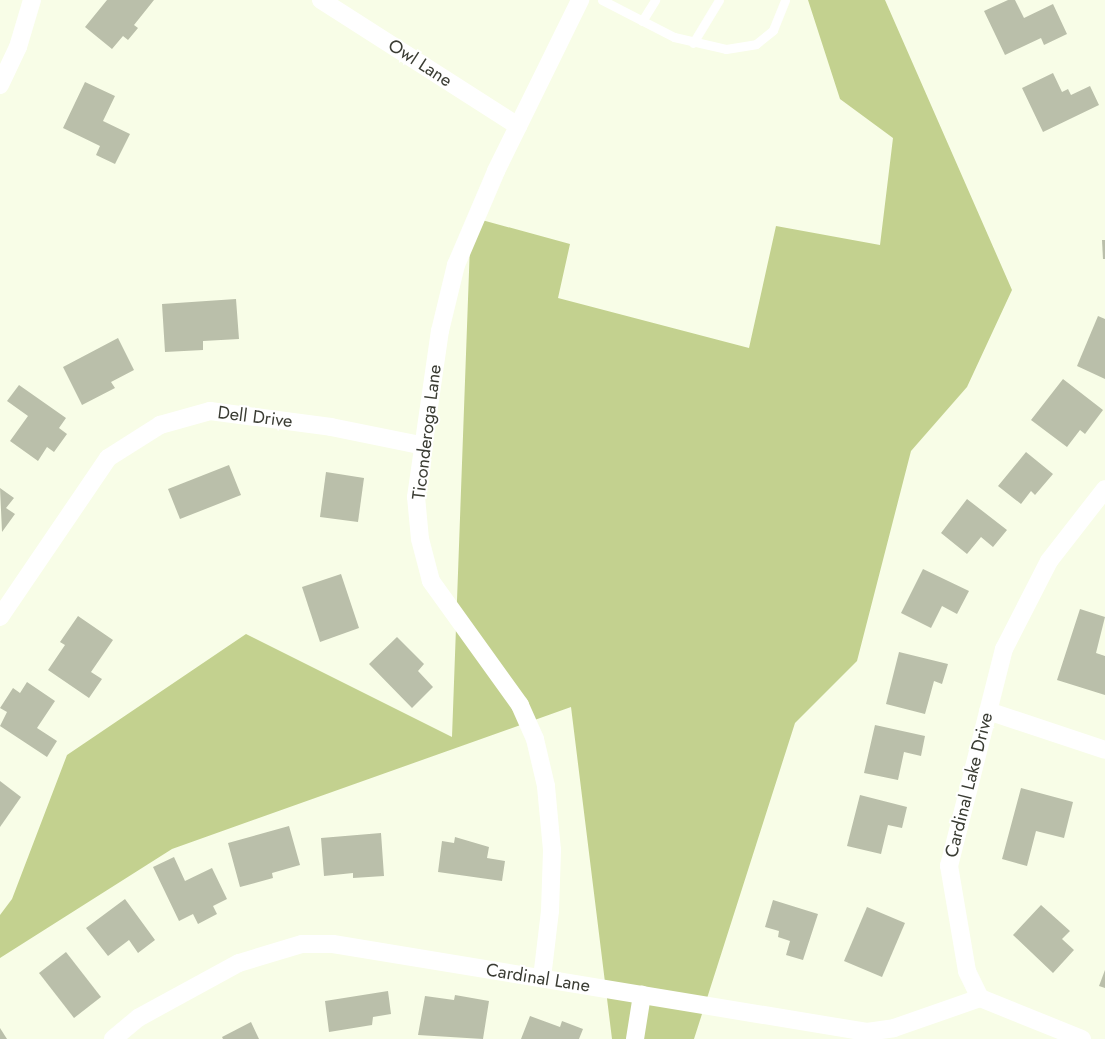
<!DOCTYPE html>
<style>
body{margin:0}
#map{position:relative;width:1105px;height:1039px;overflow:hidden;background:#f8fde7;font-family:Jost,sans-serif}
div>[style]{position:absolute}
.green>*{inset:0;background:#c3d18f}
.building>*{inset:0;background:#babfaa}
.lane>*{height:9px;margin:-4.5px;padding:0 4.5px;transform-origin:4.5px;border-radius:4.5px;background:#fff}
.street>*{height:18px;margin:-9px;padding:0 9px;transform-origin:9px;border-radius:9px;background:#fff}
span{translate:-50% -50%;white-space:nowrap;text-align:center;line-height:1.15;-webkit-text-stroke:4px #fff;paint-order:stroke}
.street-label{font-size:18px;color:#3a3c33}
</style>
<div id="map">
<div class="green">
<div style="clip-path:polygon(808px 0,885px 0,1012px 290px,967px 387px,911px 451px,857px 661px,795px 723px,694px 1039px,612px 1039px,571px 707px,172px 849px,0 958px,0 915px,12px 899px,67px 755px,246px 634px,452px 737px,471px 217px,570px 244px,558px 298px,749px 348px,776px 226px,880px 245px,893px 138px,840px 99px)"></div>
</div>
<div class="building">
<div style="clip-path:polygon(107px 0,154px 0,134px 25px,138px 28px,128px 40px,123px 36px,112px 49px,85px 27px)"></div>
<div style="clip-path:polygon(1008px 0,1015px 0,1024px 18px,1053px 4px,1067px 34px,1044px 45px,1041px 38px,1005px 55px,984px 11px)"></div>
<div style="clip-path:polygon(1053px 73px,1062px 92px,1068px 89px,1071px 95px,1090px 86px,1099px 105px,1043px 132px,1022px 88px)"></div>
<div style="clip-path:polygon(85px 82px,115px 96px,103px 121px,130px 134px,115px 164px,96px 155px,100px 146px,63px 128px)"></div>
<div style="clip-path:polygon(1102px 240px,1105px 240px,1105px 259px,1103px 259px)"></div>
<div style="clip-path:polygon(236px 299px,239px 339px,203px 341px,203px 350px,165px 352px,162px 304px)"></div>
<div style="clip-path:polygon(1098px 316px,1105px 319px,1105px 379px,1077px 366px)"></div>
<div style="clip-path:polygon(118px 338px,134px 370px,111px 382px,115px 388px,82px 405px,63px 367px)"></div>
<div style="clip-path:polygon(1063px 379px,1103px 410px,1085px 434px,1080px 430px,1067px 447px,1031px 420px)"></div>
<div style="clip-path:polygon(19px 385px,66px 418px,59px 428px,67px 434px,54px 452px,47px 447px,38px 461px,10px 441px,28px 416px,7px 401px)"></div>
<div style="clip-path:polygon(1026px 452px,1053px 474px,1035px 495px,1031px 491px,1021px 504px,998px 486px)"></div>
<div style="clip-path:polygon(229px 465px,241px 495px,180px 519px,168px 489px)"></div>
<div style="clip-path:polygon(326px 472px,364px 478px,358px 522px,320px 517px)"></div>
<div style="clip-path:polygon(0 488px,14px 498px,6px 508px,15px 514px,2px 532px)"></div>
<div style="clip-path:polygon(967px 499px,1007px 530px,993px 547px,981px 537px,967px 554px,941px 533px)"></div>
<div style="clip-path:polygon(923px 569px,969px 591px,957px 614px,942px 606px,931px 628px,901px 613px)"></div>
<div style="clip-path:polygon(341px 574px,359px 628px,320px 642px,302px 587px)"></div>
<div style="clip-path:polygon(1080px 609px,1105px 617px,1096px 653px,1105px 656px,1105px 695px,1057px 680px)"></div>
<div style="clip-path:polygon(78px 616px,113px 640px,91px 672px,102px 679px,89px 698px,48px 670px,65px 645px,60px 642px)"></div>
<div style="clip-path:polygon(397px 637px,424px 664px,418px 671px,433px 687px,412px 708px,369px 664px)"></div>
<div style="clip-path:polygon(899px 652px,948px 664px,942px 684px,934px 681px,925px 714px,886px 704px)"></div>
<div style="clip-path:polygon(27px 682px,55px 701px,37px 728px,57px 741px,47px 757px,0 726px,7px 712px,0 708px,13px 688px,20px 693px)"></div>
<div style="clip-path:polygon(875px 725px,925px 736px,921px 756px,904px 752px,898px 780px,864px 773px)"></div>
<div style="clip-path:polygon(0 781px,21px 797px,0 827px)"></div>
<div style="clip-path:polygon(1021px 788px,1073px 802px,1064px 838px,1036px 831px,1027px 866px,1002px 859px)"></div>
<div style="clip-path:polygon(860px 795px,907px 807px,902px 828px,888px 825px,881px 854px,847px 846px)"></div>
<div style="clip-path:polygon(289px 826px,300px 865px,272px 873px,273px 878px,240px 887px,228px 843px)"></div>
<div style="clip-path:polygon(381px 833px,384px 876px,353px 878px,353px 873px,324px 876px,321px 838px)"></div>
<div style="clip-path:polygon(455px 837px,489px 847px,487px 858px,505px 861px,502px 881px,438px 872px,442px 841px,454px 843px)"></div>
<div style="clip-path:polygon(174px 857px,185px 881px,212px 868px,227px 899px,213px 906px,217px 914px,198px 924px,193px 914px,179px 921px,153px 867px)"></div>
<div style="clip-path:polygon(125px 899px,155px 940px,138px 953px,129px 940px,108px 956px,86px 928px)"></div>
<div style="clip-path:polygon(773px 900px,818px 914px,803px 960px,786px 955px,790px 941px,778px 937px,779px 931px,765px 927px)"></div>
<div style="clip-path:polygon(1041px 905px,1070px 931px,1062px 939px,1074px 950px,1053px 973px,1013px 935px)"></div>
<div style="clip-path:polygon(867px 907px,905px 923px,882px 977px,844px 961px)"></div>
<div style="clip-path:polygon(66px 952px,101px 997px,74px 1018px,39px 973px)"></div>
<div style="clip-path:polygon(1105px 970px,1105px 988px,1099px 986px)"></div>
<div style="clip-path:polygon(388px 991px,391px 1014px,373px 1017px,372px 1025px,329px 1032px,325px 1001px)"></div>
<div style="clip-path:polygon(455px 995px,489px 1001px,483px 1039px,418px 1035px,425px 996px,454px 1000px)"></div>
<div style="clip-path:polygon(530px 1016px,560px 1027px,562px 1021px,583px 1029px,579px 1039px,521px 1039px)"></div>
<div style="clip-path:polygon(251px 1022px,259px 1039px,223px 1039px,222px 1037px)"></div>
<div style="clip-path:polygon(0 1028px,7px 1039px,0 1039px)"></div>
</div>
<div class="lane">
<div style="left:602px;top:0;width:81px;rotate:27.2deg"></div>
<div style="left:674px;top:37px;width:53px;rotate:13deg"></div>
<div style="left:726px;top:49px;width:30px;rotate:-9deg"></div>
<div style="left:756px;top:44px;width:22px;rotate:-39deg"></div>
<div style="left:773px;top:30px;width:32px;rotate:-68deg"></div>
<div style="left:642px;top:21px;width:25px;rotate:-58deg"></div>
<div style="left:693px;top:43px;width:50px;rotate:-58.8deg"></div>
</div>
<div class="street">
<div style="left:321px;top:0;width:234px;rotate:32.6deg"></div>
<div style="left:0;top:85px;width:42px;rotate:-64.7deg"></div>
<div style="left:18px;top:47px;width:49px;rotate:-73.4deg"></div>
<div style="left:0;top:617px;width:192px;rotate:-55.8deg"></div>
<div style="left:108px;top:458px;width:62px;rotate:-32.4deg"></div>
<div style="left:160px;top:425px;width:52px;rotate:-15.6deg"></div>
<div style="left:210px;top:411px;width:122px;rotate:7.5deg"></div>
<div style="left:331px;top:427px;width:95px;rotate:11.5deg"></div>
<div style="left:988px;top:711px;width:123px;rotate:18.4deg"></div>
<div style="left:542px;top:978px;width:67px;rotate:-83.2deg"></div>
<div style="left:550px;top:911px;width:61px;rotate:-88.1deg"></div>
<div style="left:552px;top:850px;width:64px;rotate:-95.4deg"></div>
<div style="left:546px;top:786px;width:48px;rotate:-103.2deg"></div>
<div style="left:535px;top:739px;width:37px;rotate:-114deg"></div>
<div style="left:520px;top:705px;width:153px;rotate:-125.7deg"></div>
<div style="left:431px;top:581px;width:43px;rotate:-104.7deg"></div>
<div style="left:420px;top:539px;width:42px;rotate:-95.4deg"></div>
<div style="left:416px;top:497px;width:168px;rotate:-81.8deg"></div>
<div style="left:440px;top:331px;width:68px;rotate:-76.4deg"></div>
<div style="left:456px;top:265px;width:102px;rotate:-66.9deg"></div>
<div style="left:496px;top:171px;width:191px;rotate:-63.8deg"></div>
<div style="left:113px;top:1039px;width:33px;rotate:-40deg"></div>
<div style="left:138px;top:1018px;width:115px;rotate:-28.6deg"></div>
<div style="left:239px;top:963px;width:66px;rotate:-16.8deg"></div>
<div style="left:302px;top:944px;width:31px"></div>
<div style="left:333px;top:944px;width:541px;rotate:9.36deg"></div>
<div style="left:867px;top:1032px;width:27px;rotate:-8deg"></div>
<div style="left:894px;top:1028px;width:91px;rotate:-19.2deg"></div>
<div style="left:635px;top:1039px;width:45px;rotate:-81deg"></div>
<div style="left:1082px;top:1039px;width:110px;rotate:-158.1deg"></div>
<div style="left:980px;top:998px;width:30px;rotate:-116deg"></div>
<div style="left:967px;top:971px;width:107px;rotate:-99.7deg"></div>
<div style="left:949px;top:866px;width:224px;rotate:-75.8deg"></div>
<div style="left:1004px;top:649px;width:99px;rotate:-62.9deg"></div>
<div style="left:1049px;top:561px;width:91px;rotate:-52.1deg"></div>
</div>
<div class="street-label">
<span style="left:420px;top:63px;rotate:33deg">Owl Lane</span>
<span style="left:255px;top:417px;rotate:7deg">Dell Drive</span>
<span style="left:427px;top:432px;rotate:-83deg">Ticonderoga Lane</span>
<span style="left:969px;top:785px;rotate:-76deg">Cardinal Lake Drive</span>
<span style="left:538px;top:978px;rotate:9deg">Cardinal Lane</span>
</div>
</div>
